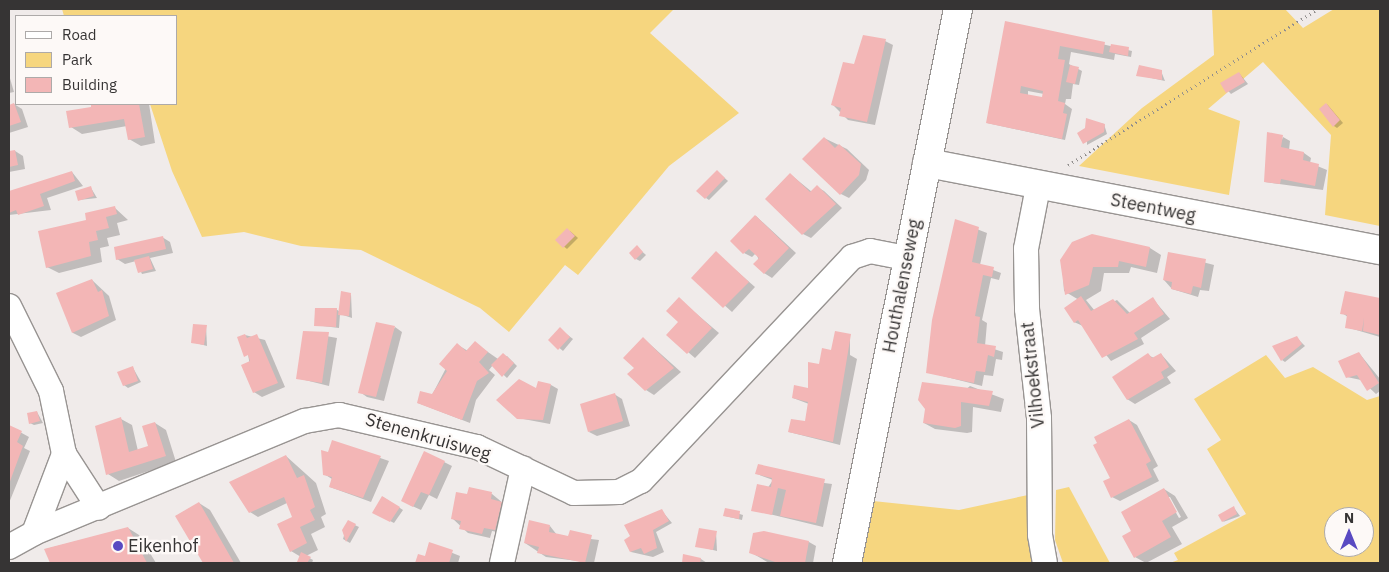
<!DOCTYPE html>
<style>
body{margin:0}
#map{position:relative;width:1389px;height:572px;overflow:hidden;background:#f0ebea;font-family:"IBM Plex Sans",sans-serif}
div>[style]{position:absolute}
.green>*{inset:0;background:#f6d67f}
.shadow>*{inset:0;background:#0003}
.building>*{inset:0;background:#f3b6b6}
.path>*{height:3px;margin-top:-1.5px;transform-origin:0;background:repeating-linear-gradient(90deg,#918e8d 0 1px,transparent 0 5px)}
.roads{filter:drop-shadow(1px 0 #989492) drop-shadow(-1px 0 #989492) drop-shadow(0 1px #989492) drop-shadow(0 -1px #989492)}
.minor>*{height:24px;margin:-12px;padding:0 12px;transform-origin:12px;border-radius:12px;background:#fff}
.tertiary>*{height:28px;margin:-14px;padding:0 14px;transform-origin:14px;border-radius:14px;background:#fff}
.dots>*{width:14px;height:14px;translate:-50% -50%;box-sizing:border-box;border:2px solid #fdf9f7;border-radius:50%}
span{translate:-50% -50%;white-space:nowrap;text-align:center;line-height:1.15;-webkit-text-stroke:4.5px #fdf9f7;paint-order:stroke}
.street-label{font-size:18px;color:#363434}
.poi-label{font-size:18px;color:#363434}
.left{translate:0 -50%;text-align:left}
.frame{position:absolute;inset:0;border:10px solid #363434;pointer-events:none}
.legend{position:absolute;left:15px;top:15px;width:162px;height:90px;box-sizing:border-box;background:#fdf9f7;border:1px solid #adaaa9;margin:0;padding:6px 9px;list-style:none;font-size:15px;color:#363434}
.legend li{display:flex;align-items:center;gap:10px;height:25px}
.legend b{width:25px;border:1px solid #adaaa9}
.north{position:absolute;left:1324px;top:507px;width:50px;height:50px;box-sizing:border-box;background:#fdf9f7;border:1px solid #adaaa9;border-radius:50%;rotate:0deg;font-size:14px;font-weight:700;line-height:20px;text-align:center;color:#363434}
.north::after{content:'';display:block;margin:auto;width:18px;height:22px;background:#594ac2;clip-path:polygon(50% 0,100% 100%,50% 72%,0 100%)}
</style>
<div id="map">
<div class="green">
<i style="clip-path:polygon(62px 9px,674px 9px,650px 33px,739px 113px,669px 166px,578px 275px,565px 265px,509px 332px,480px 308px,361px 250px,301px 246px,244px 232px,202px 237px,172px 171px,150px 104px,176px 104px,176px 16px,64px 16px)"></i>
<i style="clip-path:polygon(1212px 9px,1285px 9px,1303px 28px,1334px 9px,1380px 9px,1380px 226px,1325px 215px,1331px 135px,1263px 62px,1208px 109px,1240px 121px,1229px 195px,1079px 166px,1142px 108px,1214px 55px)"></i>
<i style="clip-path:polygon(evenodd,1266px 355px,1285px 378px,1313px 367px,1367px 400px,1380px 396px,1380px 563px,1170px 563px,1178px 560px,1174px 553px,1246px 514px,1207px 449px,1221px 440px,1194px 399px,1266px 355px,1334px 517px,1364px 517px,1364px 547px,1334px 547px,1334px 517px)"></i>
<i style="clip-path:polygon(1069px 487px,1110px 563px,1063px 563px,1055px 540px,1056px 490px)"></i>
<i style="clip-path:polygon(1028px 495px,1035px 563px,861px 563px,873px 501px,959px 510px)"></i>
</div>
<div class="shadow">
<i style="clip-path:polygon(evenodd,1006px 22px,1132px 51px,1131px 57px,1115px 54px,1114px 60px,1071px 52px,1069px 64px,1082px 71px,1079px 85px,1073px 84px,1071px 99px,1066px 99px,1065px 104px,1072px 109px,1065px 140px,987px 123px,1006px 22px,1028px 91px,1044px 94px,1043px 99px,1028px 96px,1028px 91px)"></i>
<i style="clip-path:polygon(885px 41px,893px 45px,875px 125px,848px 120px,833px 105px,854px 66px)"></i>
<i style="clip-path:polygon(1161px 71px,1165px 81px,1138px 75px)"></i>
<i style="clip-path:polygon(1239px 73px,1248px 84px,1231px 94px,1222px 84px)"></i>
<i style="clip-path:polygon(9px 75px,14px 92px,9px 93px)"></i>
<i style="clip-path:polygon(14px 104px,22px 109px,28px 127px,9px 133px,9px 106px)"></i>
<i style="clip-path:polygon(92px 104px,149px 104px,155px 143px,141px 146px,129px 139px,127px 126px,82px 134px,71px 127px,93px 108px)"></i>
<i style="clip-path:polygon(1327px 104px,1343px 123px,1337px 128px,1334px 126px)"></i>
<i style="clip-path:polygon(1087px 120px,1104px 124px,1107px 134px,1087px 145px)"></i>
<i style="clip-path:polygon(1283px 137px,1290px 141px,1289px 150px,1304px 153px,1311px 158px,1310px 163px,1327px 170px,1323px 190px,1265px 182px)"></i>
<i style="clip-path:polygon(824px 138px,847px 149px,869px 170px,866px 180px,849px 198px,841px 194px)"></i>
<i style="clip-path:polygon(15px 151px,23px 156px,25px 169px,9px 172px,9px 153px)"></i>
<i style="clip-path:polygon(717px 171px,728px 181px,709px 200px,706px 198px)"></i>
<i style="clip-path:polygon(72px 172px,83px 186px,47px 198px,51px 210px,9px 215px,9px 192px)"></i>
<i style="clip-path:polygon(790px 174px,812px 192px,817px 187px,824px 191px,842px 208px,811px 238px,803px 234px)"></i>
<i style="clip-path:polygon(91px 188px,97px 198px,79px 200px)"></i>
<i style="clip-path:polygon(115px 208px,128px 220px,117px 223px,120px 235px,107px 238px,109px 246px,100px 248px,102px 262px,59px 273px,47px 267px,87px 221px)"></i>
<i style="clip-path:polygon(756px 216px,796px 253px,772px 278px,764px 273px,756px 253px,752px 257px,744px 253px)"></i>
<i style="clip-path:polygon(956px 221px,987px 233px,980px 265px,1001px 273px,999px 280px,991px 278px,982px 320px,987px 323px,985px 346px,1003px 352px,1002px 360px,996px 359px,993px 376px,984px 375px,982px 386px,927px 372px)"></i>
<i style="clip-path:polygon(570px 231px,578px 238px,567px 249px,556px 240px)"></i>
<i style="clip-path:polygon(162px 237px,170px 242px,173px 253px,150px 258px,156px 271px,142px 274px,136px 261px,125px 264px,117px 259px)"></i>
<i style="clip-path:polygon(637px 247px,646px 255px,640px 261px,636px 259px)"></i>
<i style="clip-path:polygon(1150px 248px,1161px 255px,1157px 273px,1131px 267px,1129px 273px,1104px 273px,1101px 291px,1086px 300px,1095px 311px,1117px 300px,1130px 313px,1153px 299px,1170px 319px,1141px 338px,1144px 344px,1111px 361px,1083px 326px,1074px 322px,1079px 300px,1064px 291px,1062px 261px)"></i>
<i style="clip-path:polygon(716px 253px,755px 287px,732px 312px,693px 277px)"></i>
<i style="clip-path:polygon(1169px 253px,1214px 265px,1209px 291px,1200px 290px,1198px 297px,1172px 289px,1164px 280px)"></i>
<i style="clip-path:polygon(92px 280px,109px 296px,116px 320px,81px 337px,73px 333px,58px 294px)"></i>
<i style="clip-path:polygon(1346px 293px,1380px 302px,1380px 337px,1346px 327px,1348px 317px,1342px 313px)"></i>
<i style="clip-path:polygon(351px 294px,352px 318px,340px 314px,339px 328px,315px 325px,336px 309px,340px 312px)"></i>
<i style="clip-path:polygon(679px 299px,719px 333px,695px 358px,668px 335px,680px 322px)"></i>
<i style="clip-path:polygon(206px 326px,207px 346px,192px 342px)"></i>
<i style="clip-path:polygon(395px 327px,402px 332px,384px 401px,367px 397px,360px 392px)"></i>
<i style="clip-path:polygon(560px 329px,573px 339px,563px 351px,550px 340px)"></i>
<i style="clip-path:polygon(304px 332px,337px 338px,329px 386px,297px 378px)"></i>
<i style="clip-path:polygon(245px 335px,265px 340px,285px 387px,262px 397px,254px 392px)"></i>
<i style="clip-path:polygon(850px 336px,850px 355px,857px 359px,840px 445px,789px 432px,806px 423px,809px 404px,793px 398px,809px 389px)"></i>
<i style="clip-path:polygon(643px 338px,681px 372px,654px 395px,646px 390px,636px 368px)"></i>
<i style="clip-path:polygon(1297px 338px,1305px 346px,1285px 362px,1282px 360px)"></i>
<i style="clip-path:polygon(475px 343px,498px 359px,507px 356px,517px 366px,507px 378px,493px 365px,489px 370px,495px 375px,476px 400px,470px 423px,418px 403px,432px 395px,458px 345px,468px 351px)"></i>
<i style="clip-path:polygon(1359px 353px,1380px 379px,1380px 391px,1376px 394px,1361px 380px,1347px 377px)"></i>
<i style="clip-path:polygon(1161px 354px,1176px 371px,1167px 377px,1171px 383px,1135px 404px,1127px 399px,1148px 355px,1154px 358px)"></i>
<i style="clip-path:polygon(133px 368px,141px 382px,128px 388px,124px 385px)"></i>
<i style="clip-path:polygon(551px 385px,558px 389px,550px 424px,518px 418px,536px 390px)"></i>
<i style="clip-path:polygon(970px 386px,1004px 399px,1001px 412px,973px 407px,972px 432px,967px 433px,935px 429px,924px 423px)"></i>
<i style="clip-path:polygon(614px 394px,622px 399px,630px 426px,597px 436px,589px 432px)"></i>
<i style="clip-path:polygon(37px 412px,43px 423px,34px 425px,30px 423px)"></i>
<i style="clip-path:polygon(121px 419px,132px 425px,138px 451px,150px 447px,155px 423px,166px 430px,176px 462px,119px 481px,108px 474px)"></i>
<i style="clip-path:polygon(1129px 420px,1137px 425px,1158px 466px,1153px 469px,1159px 481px,1120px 501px,1112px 497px,1111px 479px)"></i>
<i style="clip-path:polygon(9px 426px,29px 437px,24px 448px,30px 451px,9px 503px)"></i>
<i style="clip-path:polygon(333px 442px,389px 461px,371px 502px,330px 487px,332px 479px,324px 474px)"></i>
<i style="clip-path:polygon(286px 456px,316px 483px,326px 514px,321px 517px,325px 527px,311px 534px,318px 550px,306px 556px,313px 560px,312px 563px,299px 561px,301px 557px,291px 551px,294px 517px,287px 503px,258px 517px,250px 512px)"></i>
<i style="clip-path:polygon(444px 462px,452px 466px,437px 499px,429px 495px,421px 510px,410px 505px)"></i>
<i style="clip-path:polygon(757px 474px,832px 484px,823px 527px,753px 510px,773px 480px)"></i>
<i style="clip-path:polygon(evenodd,1164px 489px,1175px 496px,1188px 518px,1172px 527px,1182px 544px,1146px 563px,1135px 557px,1133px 531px,1164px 489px,1167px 497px,1170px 497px,1181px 517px,1179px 518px,1167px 497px)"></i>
<i style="clip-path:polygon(492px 494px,509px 508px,503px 533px,492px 531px,490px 538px,468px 533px,452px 518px,468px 496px)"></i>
<i style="clip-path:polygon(383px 497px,403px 510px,394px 523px,373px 512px)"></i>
<i style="clip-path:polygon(199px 503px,210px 510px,241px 563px,204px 563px,176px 516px)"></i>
<i style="clip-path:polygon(1234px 508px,1240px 516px,1223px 522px)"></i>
<i style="clip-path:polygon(726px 510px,743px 515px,742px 520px,725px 516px)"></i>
<i style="clip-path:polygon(662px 511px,672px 523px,656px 532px,664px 552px,653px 557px,631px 552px,632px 536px,626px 526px)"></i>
<i style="clip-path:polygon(348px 522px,359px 527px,350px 543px,343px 539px)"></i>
<i style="clip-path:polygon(550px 526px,557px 535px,599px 540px,594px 563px,546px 557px,525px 543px)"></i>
<i style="clip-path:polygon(128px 528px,139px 535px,156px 563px,71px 563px,65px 548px,68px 563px,51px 563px,46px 549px)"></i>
<i style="clip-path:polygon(716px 532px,717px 551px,697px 546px)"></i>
<i style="clip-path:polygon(809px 542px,816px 546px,813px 563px,769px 563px,750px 552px)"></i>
<i style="clip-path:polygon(430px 544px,460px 556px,458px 563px,416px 563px,419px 556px,425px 558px)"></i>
<i style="clip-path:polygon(684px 555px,701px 559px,707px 563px,683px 563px)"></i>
</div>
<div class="building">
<i style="clip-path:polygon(evenodd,1005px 21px,1105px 42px,1103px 54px,1060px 46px,1058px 59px,1065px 60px,1058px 101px,1065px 103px,1063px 113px,1067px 114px,1062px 139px,986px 123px,1005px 21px,1021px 86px,1043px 91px,1042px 97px,1020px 93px,1021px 86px)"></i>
<i style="clip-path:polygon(863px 35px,886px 39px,867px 122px,839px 116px,841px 108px,831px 105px,843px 62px,854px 64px)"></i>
<i style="clip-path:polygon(1111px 44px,1129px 47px,1128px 56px,1109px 52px)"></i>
<i style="clip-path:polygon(1070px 65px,1079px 67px,1075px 84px,1066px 82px)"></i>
<i style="clip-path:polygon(1139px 65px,1162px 70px,1162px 80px,1136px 76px)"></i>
<i style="clip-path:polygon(1239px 72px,1245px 82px,1226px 93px,1220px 83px)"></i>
<i style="clip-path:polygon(14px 103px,21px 122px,9px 126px,9px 105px)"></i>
<i style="clip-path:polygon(1326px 103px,1340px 120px,1333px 127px,1319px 109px)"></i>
<i style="clip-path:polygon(91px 104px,139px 104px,145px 137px,128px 140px,124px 119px,69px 128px,66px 111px,91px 107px)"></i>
<i style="clip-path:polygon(1086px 118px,1105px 124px,1104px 132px,1083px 144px,1077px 133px,1085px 128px)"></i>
<i style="clip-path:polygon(1267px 132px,1283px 135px,1281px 147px,1304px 152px,1303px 160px,1319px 164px,1315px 186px,1281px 179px,1280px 184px,1264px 182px)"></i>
<i style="clip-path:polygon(824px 137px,835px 148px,839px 144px,861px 164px,859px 175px,840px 195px,802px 159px)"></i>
<i style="clip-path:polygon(15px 150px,18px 165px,9px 167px,9px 151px)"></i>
<i style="clip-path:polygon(717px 170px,725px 178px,705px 199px,696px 191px)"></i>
<i style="clip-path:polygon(72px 171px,75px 181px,40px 194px,44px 206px,18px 215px,16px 210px,9px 213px,9px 191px)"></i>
<i style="clip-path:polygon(790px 173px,810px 192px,817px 185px,836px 204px,802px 235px,765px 199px)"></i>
<i style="clip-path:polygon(91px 186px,94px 196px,78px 201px,75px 191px)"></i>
<i style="clip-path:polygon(115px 206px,117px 214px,106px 217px,109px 228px,96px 231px,98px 240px,89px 242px,91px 256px,46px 268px,38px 231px,86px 220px,85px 213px)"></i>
<i style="clip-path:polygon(755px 215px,789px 248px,764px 274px,753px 264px,759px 258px,749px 249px,743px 254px,730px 241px)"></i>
<i style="clip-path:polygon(955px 219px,979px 227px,972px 262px,994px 267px,992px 277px,983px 275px,975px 316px,980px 317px,977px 343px,996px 346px,994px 357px,988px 355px,985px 372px,976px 371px,974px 383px,926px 373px,932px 320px)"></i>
<i style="clip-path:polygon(567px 228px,575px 236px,563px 248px,555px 240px)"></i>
<i style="clip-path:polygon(1092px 234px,1150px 247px,1146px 267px,1119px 261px,1118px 267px,1093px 267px,1089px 285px,1065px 295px,1060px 260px,1072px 242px)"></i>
<i style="clip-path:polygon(163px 236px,166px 249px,116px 260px,114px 247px)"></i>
<i style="clip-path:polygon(637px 245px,643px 252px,635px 260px,629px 253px)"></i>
<i style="clip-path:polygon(716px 251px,749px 282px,723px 308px,691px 278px)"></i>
<i style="clip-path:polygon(1168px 252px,1206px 259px,1201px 288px,1193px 286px,1191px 294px,1171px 289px,1172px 282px,1163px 280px)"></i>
<i style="clip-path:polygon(149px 256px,153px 269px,138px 273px,134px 260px)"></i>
<i style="clip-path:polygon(92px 279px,98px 292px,102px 290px,109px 316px,72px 333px,56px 293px)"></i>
<i style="clip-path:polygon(341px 291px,351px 293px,349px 316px,338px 315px)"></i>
<i style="clip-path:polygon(1345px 291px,1380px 298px,1380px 335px,1363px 331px,1364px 318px,1362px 331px,1345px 328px,1347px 315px,1340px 314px)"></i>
<i style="clip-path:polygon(1081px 296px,1091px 311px,1113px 299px,1127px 314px,1153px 297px,1164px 314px,1134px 333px,1138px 339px,1102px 358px,1078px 320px,1074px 323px,1064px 308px)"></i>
<i style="clip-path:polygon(679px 297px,712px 328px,687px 354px,666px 335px,678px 322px,666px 311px)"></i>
<i style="clip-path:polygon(315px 308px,337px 308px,336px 327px,314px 326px)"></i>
<i style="clip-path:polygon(376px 322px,395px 326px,376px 397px,358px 393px)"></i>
<i style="clip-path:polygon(193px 324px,207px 325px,204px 345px,191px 343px)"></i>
<i style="clip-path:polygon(560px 327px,570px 337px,558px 350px,548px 340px)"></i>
<i style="clip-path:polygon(303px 331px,329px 332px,322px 383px,296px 379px)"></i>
<i style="clip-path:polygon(835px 331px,851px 334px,833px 442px,788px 432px,791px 419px,805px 421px,808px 402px,792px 398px,794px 385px,808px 388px,808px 362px,819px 364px,822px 348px,831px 350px)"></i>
<i style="clip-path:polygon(245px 334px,247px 338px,257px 334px,278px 383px,253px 393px,241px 365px,250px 361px,248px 355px,244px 357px,237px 337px)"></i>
<i style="clip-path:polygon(1297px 336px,1302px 344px,1281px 361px,1272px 346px)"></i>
<i style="clip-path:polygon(643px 337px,674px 368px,645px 391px,627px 374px,634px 368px,623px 358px)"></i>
<i style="clip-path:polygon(475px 341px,488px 352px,479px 362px,489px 373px,477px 381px,462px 420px,417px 403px,420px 391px,432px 394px,447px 371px,439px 364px,457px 343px,466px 351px)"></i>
<i style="clip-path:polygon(1359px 352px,1379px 383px,1367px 391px,1357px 375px,1346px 378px,1338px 361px)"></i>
<i style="clip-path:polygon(503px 353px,514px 363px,502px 377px,491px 365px)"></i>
<i style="clip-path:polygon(1148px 353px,1152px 358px,1161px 353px,1169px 367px,1161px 372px,1164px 378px,1127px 400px,1112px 377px)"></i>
<i style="clip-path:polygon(133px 366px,138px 381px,123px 386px,117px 372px)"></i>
<i style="clip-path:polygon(519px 379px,536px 388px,538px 381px,551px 384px,543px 420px,517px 419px,496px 400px)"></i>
<i style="clip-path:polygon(922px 382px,993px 391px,989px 406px,961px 402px,961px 426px,955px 428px,923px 423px,925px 409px,918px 400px)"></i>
<i style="clip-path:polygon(615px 393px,623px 421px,588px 432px,580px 404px)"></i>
<i style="clip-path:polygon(37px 411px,40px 421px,29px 424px,27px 413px)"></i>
<i style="clip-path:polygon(121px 417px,129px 452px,148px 446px,142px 426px,155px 422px,166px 456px,106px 475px,95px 426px)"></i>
<i style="clip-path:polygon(1129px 419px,1151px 461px,1146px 464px,1152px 477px,1111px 498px,1103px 481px,1110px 478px,1093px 445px,1097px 443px,1094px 437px)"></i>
<i style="clip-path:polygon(9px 425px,22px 431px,17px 442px,23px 446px,9px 484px)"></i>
<i style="clip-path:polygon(332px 440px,381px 456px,363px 498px,329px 487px,332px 477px,323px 475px,321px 450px,328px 452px)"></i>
<i style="clip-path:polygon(424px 451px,445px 461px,429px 495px,421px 492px,413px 507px,401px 501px)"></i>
<i style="clip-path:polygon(286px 455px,297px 478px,304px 475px,315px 507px,310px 510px,315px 520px,300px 527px,307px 543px,290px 552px,277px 524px,292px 517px,284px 497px,249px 513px,229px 482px)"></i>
<i style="clip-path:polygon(758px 464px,825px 479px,816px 523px,780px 516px,786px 490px,778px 488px,772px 515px,751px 511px,757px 484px,771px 487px,772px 478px,755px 474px)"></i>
<i style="clip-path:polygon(469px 487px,492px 492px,491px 499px,502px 502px,495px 530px,484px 528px,482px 534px,459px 529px,461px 521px,451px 519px,456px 492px,467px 494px)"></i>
<i style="clip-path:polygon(1164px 488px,1177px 512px,1162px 521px,1171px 537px,1134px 558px,1122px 536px,1131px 531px,1121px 512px)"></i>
<i style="clip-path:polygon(382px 496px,400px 507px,390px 522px,372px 513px)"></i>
<i style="clip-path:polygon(199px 502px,234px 563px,203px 563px,175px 516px)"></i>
<i style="clip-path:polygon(1234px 506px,1237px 514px,1222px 522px,1218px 515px)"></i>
<i style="clip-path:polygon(725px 508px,740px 511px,739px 519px,723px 516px)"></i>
<i style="clip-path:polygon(662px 509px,669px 521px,653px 530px,657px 548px,644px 554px,641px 548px,630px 552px,624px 540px,630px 536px,624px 525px)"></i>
<i style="clip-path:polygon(348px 520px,356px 524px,346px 542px,342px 530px)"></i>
<i style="clip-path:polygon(529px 520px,550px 525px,549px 532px,559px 534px,568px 536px,570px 530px,592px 535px,585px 563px,537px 553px,539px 547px,524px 543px)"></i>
<i style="clip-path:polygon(128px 527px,147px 563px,50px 563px,44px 549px)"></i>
<i style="clip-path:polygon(699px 528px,717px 531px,713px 550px,695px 547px)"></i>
<i style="clip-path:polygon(764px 531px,809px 541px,805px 563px,778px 563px,749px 553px,753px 533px)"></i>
<i style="clip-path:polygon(429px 542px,453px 550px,449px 563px,415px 563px,418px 554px,425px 556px)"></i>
<i style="clip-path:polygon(301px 552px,311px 557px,307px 563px,297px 562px)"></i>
<i style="clip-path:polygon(683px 554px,701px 558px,700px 563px,682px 563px)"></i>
</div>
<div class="path">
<i style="left:1068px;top:165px;width:295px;rotate:-32deg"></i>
</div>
<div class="roads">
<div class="minor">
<i style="left:1038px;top:187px;width:63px;rotate:101deg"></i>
<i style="left:1026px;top:249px;width:60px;rotate:89deg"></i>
<i style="left:1027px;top:309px;width:110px;rotate:83.7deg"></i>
<i style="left:1039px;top:418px;width:117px;rotate:89.5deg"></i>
<i style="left:1040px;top:535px;width:28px;rotate:80deg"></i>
<i style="left:9px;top:306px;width:95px;rotate:63.7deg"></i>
<i style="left:51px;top:391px;width:64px;rotate:78.3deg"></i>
<i style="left:64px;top:454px;width:64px;rotate:57.1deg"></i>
<i style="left:34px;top:533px;width:85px;rotate:-69.2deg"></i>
<i style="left:9px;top:547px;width:29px;rotate:-29deg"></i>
<i style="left:34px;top:533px;width:293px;rotate:-22.5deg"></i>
<i style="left:305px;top:421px;width:35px;rotate:-10deg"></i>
<i style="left:339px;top:415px;width:142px;rotate:13.1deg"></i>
<i style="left:477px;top:447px;width:107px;rotate:25.4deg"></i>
<i style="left:574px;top:493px;width:45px;rotate:-1.3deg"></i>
<i style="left:619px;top:492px;width:25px;rotate:-27deg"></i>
<i style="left:641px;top:481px;width:308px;rotate:-46.7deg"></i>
<i style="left:852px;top:257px;width:19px;rotate:-18deg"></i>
<i style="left:870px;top:251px;width:38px;rotate:11deg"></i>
<i style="left:502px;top:563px;width:97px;rotate:-77.5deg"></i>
</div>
<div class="tertiary">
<i style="left:927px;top:163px;width:461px;rotate:10.9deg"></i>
<i style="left:847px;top:563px;width:565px;rotate:-78.67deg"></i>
</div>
</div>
<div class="dots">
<i style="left:118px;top:546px;background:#594ac2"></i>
</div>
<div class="street-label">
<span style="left:1153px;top:208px;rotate:11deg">Steentweg</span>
<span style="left:902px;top:286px;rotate:-79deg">Houthalenseweg</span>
<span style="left:1033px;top:375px;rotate:-96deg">Vilhoekstraat</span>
<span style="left:428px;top:437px;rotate:16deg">Stenenkruisweg</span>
</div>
<div class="poi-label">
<span class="left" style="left:128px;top:546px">Eikenhof</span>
</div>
<div class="frame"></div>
<ul class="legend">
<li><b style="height:6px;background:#fff"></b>Road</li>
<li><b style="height:14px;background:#f6d67f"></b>Park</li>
<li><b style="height:14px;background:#f3b6b6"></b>Building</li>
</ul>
<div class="north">N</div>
</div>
